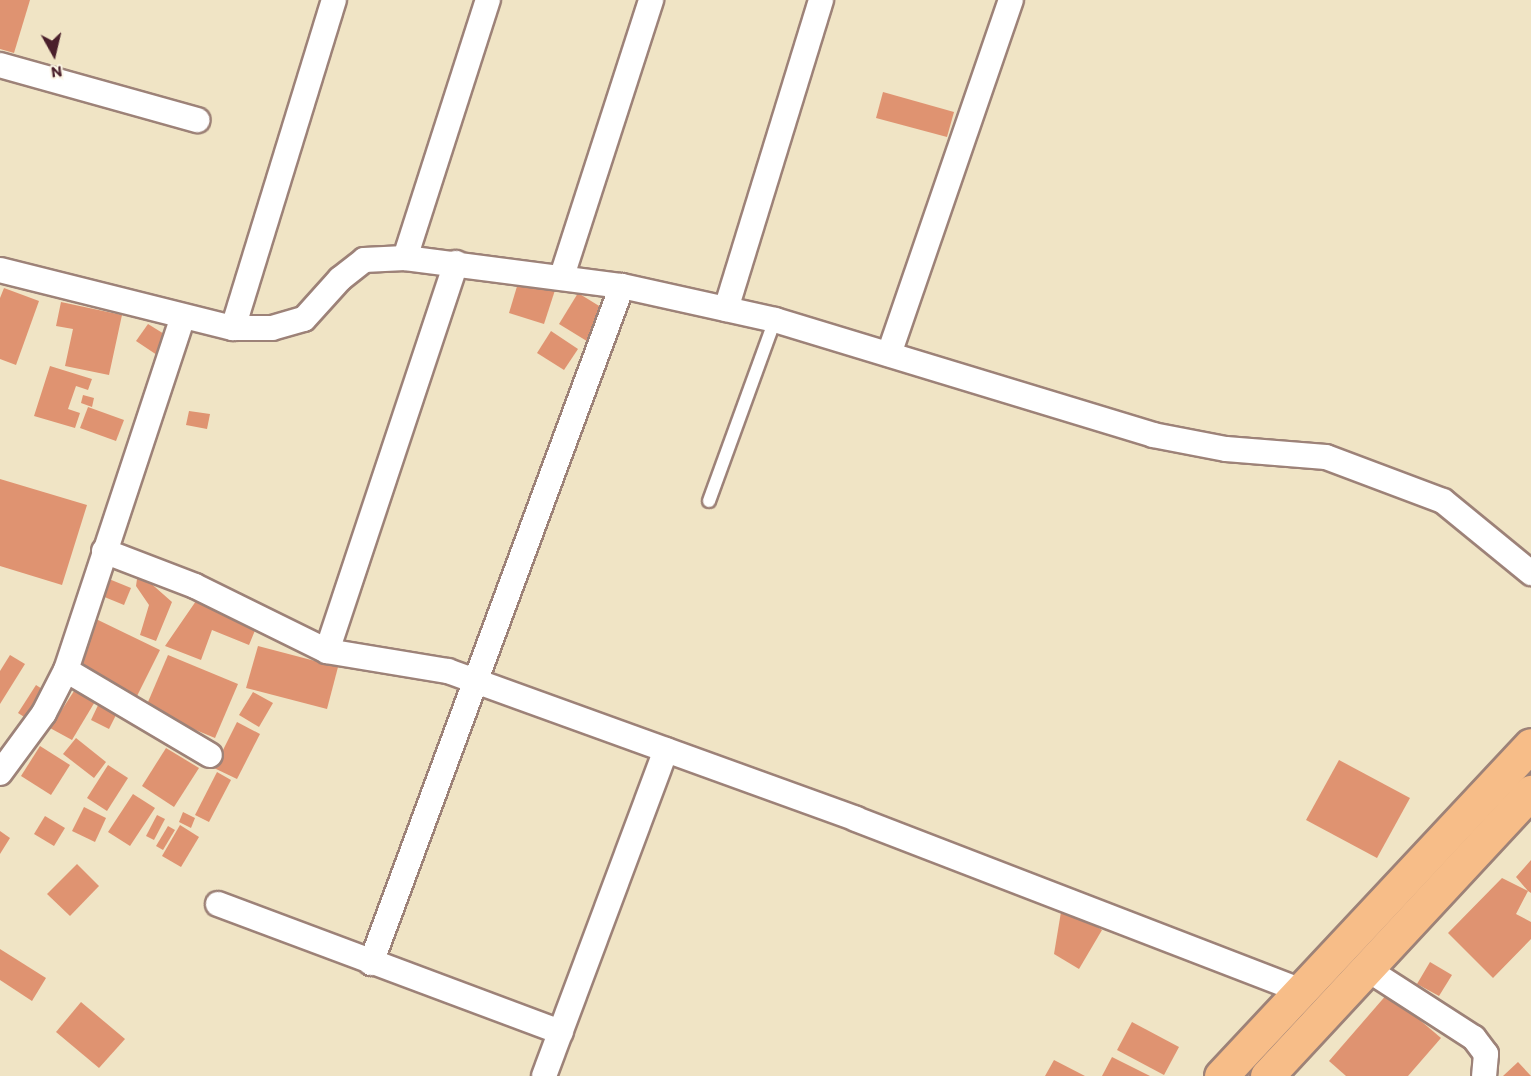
<!DOCTYPE html>
<style>
body{margin:0}
#map{position:relative;width:1531px;height:1076px;overflow:hidden;background:#f0e4c5;font-family:Itim,sans-serif}
div>[style]{position:absolute}
.building>*{inset:0;background:#df9371}
.roads{filter:drop-shadow(2px 0 #9d8278) drop-shadow(-2px 0 #9d8278) drop-shadow(0 2px #9d8278) drop-shadow(0 -2px #9d8278)}
.service>*{height:12px;margin:-6px;padding:0 6px;transform-origin:6px;border-radius:6px;background:#fff}
.minor>*{height:24px;margin:-12px;padding:0 12px;transform-origin:12px;border-radius:12px;background:#fff}
.trunk>*{height:33px;margin:-16.5px;padding:0 16.5px;transform-origin:16.5px;border-radius:16.5px;background:#f7bd88}
span{translate:-50% -50%;white-space:nowrap;text-align:center;line-height:1.15;-webkit-text-stroke:4.5px #fcf5e5;paint-order:stroke}
.north{position:absolute;left:24px;top:24px;width:60px;height:60px;-webkit-text-stroke:4px #fcf5e5;paint-order:stroke;rotate:172deg;font-size:16px;font-weight:700;line-height:24px;text-align:center;color:#4a1f2b}
.north::after{content:'';display:block;margin:auto;width:21px;height:27px;background:#4a1f2b;clip-path:polygon(50% 0,100% 100%,50% 72%,0 100%)}
</style>
<div id="map">
<div class="building">
<i style="clip-path:polygon(0 0,30px 0,14px 53px,0 49px)"></i>
<i style="clip-path:polygon(883px 92px,954px 112px,947px 137px,876px 118px)"></i>
<i style="clip-path:polygon(521px 273px,557px 284px,544px 324px,509px 313px)"></i>
<i style="clip-path:polygon(4px 288px,39px 301px,16px 365px,0 359px,0 298px)"></i>
<i style="clip-path:polygon(578px 293px,609px 312px,590px 343px,559px 324px)"></i>
<i style="clip-path:polygon(61px 302px,122px 315px,109px 375px,65px 366px,73px 329px,56px 326px)"></i>
<i style="clip-path:polygon(148px 324px,169px 337px,157px 355px,136px 341px)"></i>
<i style="clip-path:polygon(551px 331px,578px 349px,564px 370px,537px 353px)"></i>
<i style="clip-path:polygon(50px 366px,92px 379px,88px 390px,76px 386px,68px 409px,80px 413px,75px 428px,34px 416px)"></i>
<i style="clip-path:polygon(83px 395px,94px 398px,92px 407px,81px 403px)"></i>
<i style="clip-path:polygon(88px 407px,124px 420px,116px 441px,80px 428px)"></i>
<i style="clip-path:polygon(189px 411px,210px 414px,207px 429px,186px 425px)"></i>
<i style="clip-path:polygon(0 479px,87px 505px,62px 585px,0 566px)"></i>
<i style="clip-path:polygon(138px 572px,172px 602px,156px 641px,140px 635px,149px 605px,136px 586px)"></i>
<i style="clip-path:polygon(109px 579px,131px 588px,124px 605px,102px 596px)"></i>
<i style="clip-path:polygon(196px 601px,256px 628px,249px 645px,212px 630px,201px 660px,165px 646px)"></i>
<i style="clip-path:polygon(96px 619px,160px 650px,136px 698px,73px 668px)"></i>
<i style="clip-path:polygon(258px 646px,338px 667px,327px 709px,246px 688px)"></i>
<i style="clip-path:polygon(10px 655px,25px 664px,0 704px,0 671px)"></i>
<i style="clip-path:polygon(168px 655px,238px 684px,215px 738px,145px 709px)"></i>
<i style="clip-path:polygon(36px 685px,50px 694px,32px 722px,18px 713px)"></i>
<i style="clip-path:polygon(76px 688px,96px 700px,72px 740px,50px 728px)"></i>
<i style="clip-path:polygon(253px 692px,273px 703px,259px 727px,239px 715px)"></i>
<i style="clip-path:polygon(100px 701px,119px 709px,109px 729px,91px 720px)"></i>
<i style="clip-path:polygon(237px 722px,260px 734px,237px 779px,214px 768px)"></i>
<i style="clip-path:polygon(76px 738px,106px 762px,94px 778px,63px 754px)"></i>
<i style="clip-path:polygon(40px 746px,70px 765px,51px 795px,21px 776px)"></i>
<i style="clip-path:polygon(166px 748px,199px 768px,174px 807px,142px 786px)"></i>
<i style="clip-path:polygon(1339px 760px,1410px 798px,1377px 858px,1306px 820px)"></i>
<i style="clip-path:polygon(108px 765px,128px 778px,107px 811px,87px 798px)"></i>
<i style="clip-path:polygon(217px 772px,231px 780px,209px 822px,195px 815px)"></i>
<i style="clip-path:polygon(133px 794px,155px 808px,130px 846px,108px 832px)"></i>
<i style="clip-path:polygon(84px 807px,106px 818px,95px 842px,72px 831px)"></i>
<i style="clip-path:polygon(183px 812px,195px 818px,191px 828px,179px 822px)"></i>
<i style="clip-path:polygon(157px 815px,165px 819px,154px 840px,146px 836px)"></i>
<i style="clip-path:polygon(45px 816px,65px 828px,54px 846px,34px 834px)"></i>
<i style="clip-path:polygon(180px 825px,199px 837px,181px 867px,162px 856px)"></i>
<i style="clip-path:polygon(168px 826px,175px 830px,163px 850px,156px 846px)"></i>
<i style="clip-path:polygon(0 831px,10px 838px,0 854px)"></i>
<i style="clip-path:polygon(1531px 860px,1531px 893px,1528px 891px,1516px 914px,1531px 922px,1531px 939px,1493px 978px,1448px 933px,1502px 878px,1528px 891px,1516px 877px)"></i>
<i style="clip-path:polygon(77px 864px,99px 886px,70px 916px,47px 894px)"></i>
<i style="clip-path:polygon(1062px 906px,1102px 930px,1079px 969px,1054px 954px)"></i>
<i style="clip-path:polygon(0 949px,46px 978px,32px 1001px,0 980px)"></i>
<i style="clip-path:polygon(1430px 962px,1452px 975px,1439px 996px,1417px 984px)"></i>
<i style="clip-path:polygon(1388px 993px,1441px 1038px,1408px 1076px,1346px 1076px,1329px 1061px)"></i>
<i style="clip-path:polygon(81px 1002px,125px 1039px,99px 1068px,56px 1032px)"></i>
<i style="clip-path:polygon(1132px 1022px,1179px 1047px,1164px 1075px,1117px 1050px)"></i>
<i style="clip-path:polygon(1112px 1057px,1150px 1076px,1102px 1076px)"></i>
<i style="clip-path:polygon(1054px 1060px,1085px 1076px,1045px 1076px)"></i>
<i style="clip-path:polygon(1518px 1062px,1531px 1076px,1503px 1076px)"></i>
</div>
<div class="roads">
<div class="service">
<i style="left:709px;top:501px;width:193px;rotate:-70deg"></i>
</div>
<div class="minor">
<i style="left:0;top:65px;width:205px;rotate:15.6deg"></i>
<i style="left:405px;top:258px;width:271px;rotate:-72.2deg"></i>
<i style="left:0;top:270px;width:240px;rotate:14deg"></i>
<i style="left:233px;top:328px;width:39px"></i>
<i style="left:272px;top:328px;width:33px;rotate:-16deg"></i>
<i style="left:304px;top:319px;width:54px;rotate:-48deg"></i>
<i style="left:340px;top:279px;width:31px;rotate:-38deg"></i>
<i style="left:364px;top:260px;width:41px;rotate:-2.8deg"></i>
<i style="left:405px;top:258px;width:219px;rotate:7.4deg"></i>
<i style="left:622px;top:286px;width:157px;rotate:12.5deg"></i>
<i style="left:775px;top:320px;width:395px;rotate:16.9deg"></i>
<i style="left:1153px;top:435px;width:74px;rotate:10.9deg"></i>
<i style="left:1226px;top:449px;width:100px;rotate:4.6deg"></i>
<i style="left:1326px;top:457px;width:125px;rotate:20.6deg"></i>
<i style="left:1443px;top:501px;width:114px;rotate:39.3deg"></i>
<i style="left:562px;top:276px;width:290px;rotate:-72.1deg"></i>
<i style="left:726px;top:309px;width:323px;rotate:-72.9deg"></i>
<i style="left:233px;top:328px;width:343px;rotate:-72.9deg"></i>
<i style="left:889px;top:354px;width:374px;rotate:-71deg"></i>
<i style="left:104px;top:551px;width:97px;rotate:21deg"></i>
<i style="left:195px;top:586px;width:147px;rotate:26.2deg"></i>
<i style="left:327px;top:651px;width:123px;rotate:9.4deg"></i>
<i style="left:448px;top:671px;width:434px;rotate:19.9deg"></i>
<i style="left:856px;top:819px;width:476px;rotate:21.1deg"></i>
<i style="left:327px;top:651px;width:409px;rotate:-71.6deg"></i>
<i style="left:66px;top:670px;width:167px;rotate:30.6deg"></i>
<i style="left:0;top:773px;width:74px;rotate:-53.7deg"></i>
<i style="left:44px;top:713px;width:48px;rotate:-62.9deg"></i>
<i style="left:66px;top:670px;width:372px;rotate:-71.7deg"></i>
<i style="left:218px;top:904px;width:366px;rotate:20.5deg"></i>
<i style="left:371px;top:963px;width:722px;rotate:-69.66deg"></i>
<i style="left:1367px;top:969px;width:127px;rotate:32.8deg"></i>
<i style="left:1474px;top:1038px;width:20px;rotate:53deg"></i>
<i style="left:1486px;top:1054px;width:22px;rotate:95deg"></i>
<i style="left:544px;top:1076px;width:348px;rotate:-69.5deg"></i>
</div>
<div class="trunk">
<i style="left:1221px;top:1076px;width:453px;rotate:-46.9deg"></i>
<i style="left:1267px;top:1076px;width:388px;rotate:-47.1deg"></i>
</div>
</div>
<div class="north">N</div>
</div>
